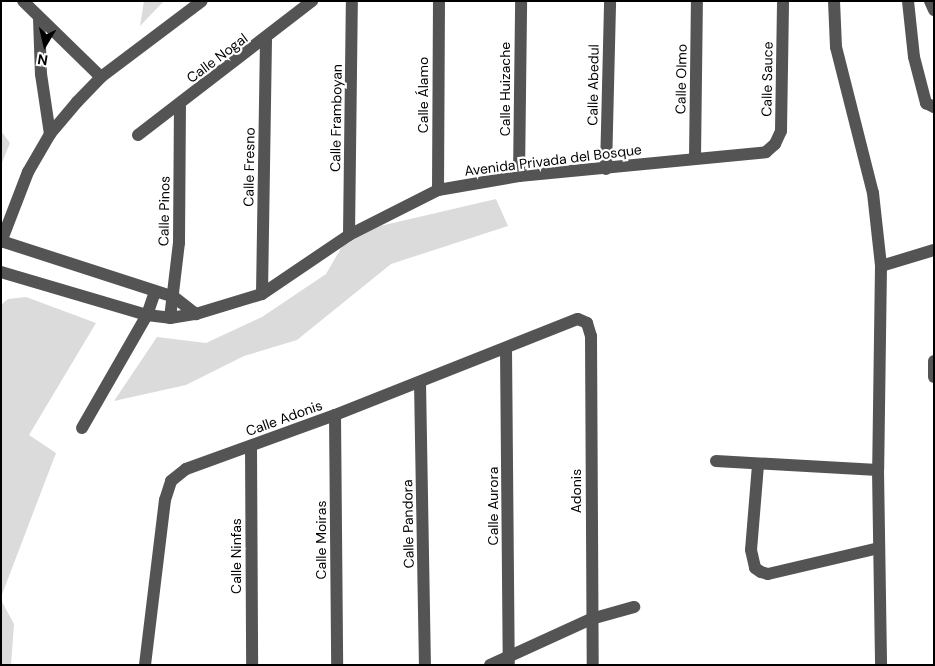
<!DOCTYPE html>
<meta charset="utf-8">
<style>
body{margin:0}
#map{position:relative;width:935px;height:666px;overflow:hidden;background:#fff;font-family:"DM Sans",sans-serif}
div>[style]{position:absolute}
.green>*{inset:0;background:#dbdbdb}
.minor>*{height:12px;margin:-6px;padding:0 6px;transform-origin:6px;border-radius:6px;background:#545454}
span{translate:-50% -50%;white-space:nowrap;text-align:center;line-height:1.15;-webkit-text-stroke:4.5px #fff;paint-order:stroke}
.street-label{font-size:14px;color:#000}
.frame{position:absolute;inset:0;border:2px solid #000;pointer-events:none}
.north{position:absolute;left:20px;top:20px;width:50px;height:50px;-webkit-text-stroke:4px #fff;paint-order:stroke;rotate:189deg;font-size:14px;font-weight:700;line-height:20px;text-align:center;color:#000}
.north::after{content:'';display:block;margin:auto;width:18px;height:22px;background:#000;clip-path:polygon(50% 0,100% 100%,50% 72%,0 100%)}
</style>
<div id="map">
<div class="green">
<i style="clip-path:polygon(144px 1px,164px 1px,140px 26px)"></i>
<i style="clip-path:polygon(1px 131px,10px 143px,1px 165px)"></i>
<i style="clip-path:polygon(496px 199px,508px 226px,391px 264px,297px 340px,244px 356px,186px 385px,114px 401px,157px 337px,206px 343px,262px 317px,326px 274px,350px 233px)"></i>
<i style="clip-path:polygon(26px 297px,96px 323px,29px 435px,56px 453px,1px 597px,1px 305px,8px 299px)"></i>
<i style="clip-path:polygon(1px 600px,14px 624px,11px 665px,1px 665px)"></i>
</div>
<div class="minor">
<i style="left:23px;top:1px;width:109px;rotate:44.3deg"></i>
<i style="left:834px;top:1px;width:46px;rotate:87.5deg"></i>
<i style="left:836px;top:47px;width:151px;rotate:75.8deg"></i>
<i style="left:873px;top:193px;width:73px;rotate:83.7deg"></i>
<i style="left:881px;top:266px;width:204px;rotate:90.8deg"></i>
<i style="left:878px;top:470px;width:195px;rotate:89.1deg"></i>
<i style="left:908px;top:1px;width:56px;rotate:83.9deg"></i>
<i style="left:914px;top:57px;width:48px;rotate:75.4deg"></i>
<i style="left:926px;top:103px;width:9px;rotate:27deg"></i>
<i style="left:930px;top:1px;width:10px;rotate:66deg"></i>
<i style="left:39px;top:18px;width:56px;rotate:88deg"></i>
<i style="left:41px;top:74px;width:61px;rotate:81.5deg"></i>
<i style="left:138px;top:135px;width:220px;rotate:-37.6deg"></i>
<i style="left:695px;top:158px;width:157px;rotate:-89.3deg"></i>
<i style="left:606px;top:169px;width:168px;rotate:-88.6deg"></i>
<i style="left:519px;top:176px;width:175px;rotate:-89.3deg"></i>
<i style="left:438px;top:190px;width:189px;rotate:-89.7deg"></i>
<i style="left:349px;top:235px;width:234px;rotate:-89.3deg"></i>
<i style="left:1px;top:241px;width:182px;rotate:17.9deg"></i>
<i style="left:174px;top:297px;width:28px;rotate:38deg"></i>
<i style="left:1px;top:242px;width:75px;rotate:-68.9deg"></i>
<i style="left:28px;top:172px;width:44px;rotate:-59.9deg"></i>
<i style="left:50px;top:134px;width:42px;rotate:-49.8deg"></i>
<i style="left:77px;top:102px;width:35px;rotate:-46deg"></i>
<i style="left:101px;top:77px;width:126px;rotate:-37deg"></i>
<i style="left:881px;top:266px;width:55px;rotate:-16.8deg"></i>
<i style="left:1px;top:272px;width:152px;rotate:16.4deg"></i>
<i style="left:147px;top:315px;width:23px;rotate:7deg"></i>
<i style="left:170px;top:318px;width:26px;rotate:-9deg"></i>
<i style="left:196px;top:314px;width:69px;rotate:-16.9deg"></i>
<i style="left:262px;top:294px;width:105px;rotate:-34.1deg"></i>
<i style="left:349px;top:235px;width:100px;rotate:-26.8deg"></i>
<i style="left:438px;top:190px;width:82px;rotate:-9.8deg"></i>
<i style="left:519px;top:176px;width:248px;rotate:-5.5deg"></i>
<i style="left:766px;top:152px;width:12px;rotate:-42deg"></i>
<i style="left:775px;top:144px;width:14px;rotate:-65deg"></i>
<i style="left:781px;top:131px;width:130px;rotate:-89.1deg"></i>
<i style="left:262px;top:294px;width:254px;rotate:-89.1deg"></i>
<i style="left:170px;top:318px;width:76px;rotate:-83.2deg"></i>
<i style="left:179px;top:243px;width:139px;rotate:-89.6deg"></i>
<i style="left:506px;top:348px;width:317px;rotate:89.5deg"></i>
<i style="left:934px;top:361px;width:16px;rotate:90deg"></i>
<i style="left:420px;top:382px;width:283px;rotate:89deg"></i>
<i style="left:335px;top:415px;width:250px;rotate:89.5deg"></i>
<i style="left:82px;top:428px;width:130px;rotate:-60.1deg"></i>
<i style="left:147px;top:315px;width:24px;rotate:-71deg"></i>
<i style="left:251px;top:446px;width:219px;rotate:89.7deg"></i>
<i style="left:716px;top:461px;width:162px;rotate:3.2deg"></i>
<i style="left:758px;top:465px;width:85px;rotate:94.7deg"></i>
<i style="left:751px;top:550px;width:18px;rotate:77deg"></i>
<i style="left:755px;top:568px;width:7px;rotate:34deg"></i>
<i style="left:761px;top:572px;width:7px;rotate:16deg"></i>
<i style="left:768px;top:574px;width:114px;rotate:-13.2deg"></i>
<i style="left:145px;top:665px;width:166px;rotate:-83.1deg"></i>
<i style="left:165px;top:500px;width:20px;rotate:-72deg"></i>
<i style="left:171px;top:481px;width:19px;rotate:-39deg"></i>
<i style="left:186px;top:469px;width:158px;rotate:-19.9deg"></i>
<i style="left:335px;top:415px;width:261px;rotate:-21.6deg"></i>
<i style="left:578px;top:319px;width:10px;rotate:24deg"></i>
<i style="left:587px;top:323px;width:14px;rotate:73deg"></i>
<i style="left:591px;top:336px;width:329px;rotate:89.7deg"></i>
<i style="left:490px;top:665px;width:111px;rotate:-24.5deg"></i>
<i style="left:591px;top:619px;width:45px;rotate:-15.6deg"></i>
</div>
<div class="street-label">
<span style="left:217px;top:58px;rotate:-37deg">Calle Nogal</span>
<span style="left:681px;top:79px;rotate:-89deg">Calle Olmo</span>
<span style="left:767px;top:79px;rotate:-89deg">Calle Sauce</span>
<span style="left:593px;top:85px;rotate:-89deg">Calle Abedul</span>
<span style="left:505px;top:89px;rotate:-90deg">Calle Huizache</span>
<span style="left:423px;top:95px;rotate:-90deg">Calle Álamo</span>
<span style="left:336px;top:118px;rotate:-89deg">Calle Framboyan</span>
<span style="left:553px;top:160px;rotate:-7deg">Avenida Privada del Bosque</span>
<span style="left:249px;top:167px;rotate:-89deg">Calle Fresno</span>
<span style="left:164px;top:211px;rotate:-89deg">Calle Pinos</span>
<span style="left:284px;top:418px;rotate:-20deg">Calle Adonis</span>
<span style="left:576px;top:491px;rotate:-90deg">Adonis</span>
<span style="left:493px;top:506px;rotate:-90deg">Calle Aurora</span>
<span style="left:408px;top:524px;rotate:-91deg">Calle Pandora</span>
<span style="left:321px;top:540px;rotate:-90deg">Calle Moiras</span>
<span style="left:236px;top:556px;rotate:-90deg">Calle Ninfas</span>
</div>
<div class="frame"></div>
<div class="north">N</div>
</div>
